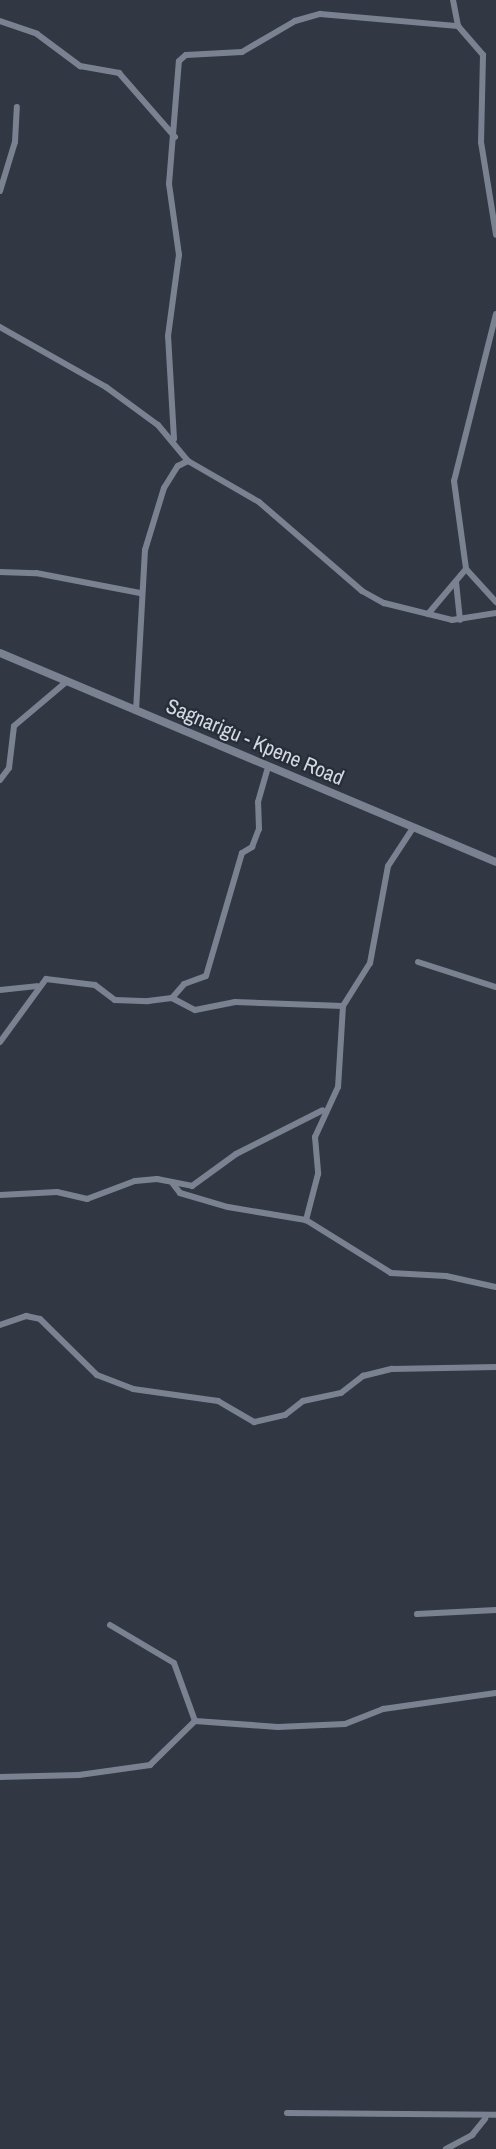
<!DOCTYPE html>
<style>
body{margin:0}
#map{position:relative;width:496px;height:2149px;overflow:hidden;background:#313844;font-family:"Archivo Narrow",sans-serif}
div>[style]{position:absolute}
.minor>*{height:6px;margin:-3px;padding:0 3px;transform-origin:3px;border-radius:3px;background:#7a8291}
.tertiary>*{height:8px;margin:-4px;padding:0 4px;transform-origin:4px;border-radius:4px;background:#7a8291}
span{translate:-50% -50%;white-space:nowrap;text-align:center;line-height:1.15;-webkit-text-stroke:4.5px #272e3a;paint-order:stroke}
.street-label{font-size:21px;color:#d4d8e0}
</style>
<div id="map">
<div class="minor">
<i style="left:453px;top:0;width:26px;rotate:79deg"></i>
<i style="left:458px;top:26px;width:38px;rotate:49deg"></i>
<i style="left:483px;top:55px;width:87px;rotate:91.3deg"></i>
<i style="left:481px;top:142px;width:94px;rotate:80.8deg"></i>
<i style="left:0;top:21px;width:39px;rotate:19deg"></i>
<i style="left:37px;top:34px;width:54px;rotate:36.7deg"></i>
<i style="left:80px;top:66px;width:40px;rotate:10deg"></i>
<i style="left:119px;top:73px;width:85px;rotate:48.8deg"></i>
<i style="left:0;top:191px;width:51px;rotate:-73deg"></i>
<i style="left:15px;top:142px;width:35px;rotate:-87deg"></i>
<i style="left:496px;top:314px;width:172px;rotate:104.1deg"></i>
<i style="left:454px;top:481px;width:89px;rotate:82.2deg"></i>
<i style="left:466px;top:569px;width:45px;rotate:47.7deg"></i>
<i style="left:0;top:327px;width:122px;rotate:29.5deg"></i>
<i style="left:106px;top:387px;width:64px;rotate:36.2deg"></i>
<i style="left:158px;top:425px;width:47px;rotate:50.2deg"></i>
<i style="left:188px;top:461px;width:82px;rotate:30deg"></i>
<i style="left:259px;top:502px;width:136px;rotate:40.8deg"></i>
<i style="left:362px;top:591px;width:25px;rotate:29deg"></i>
<i style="left:384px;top:603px;width:70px;rotate:14deg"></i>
<i style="left:452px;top:620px;width:45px;rotate:-9deg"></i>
<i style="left:174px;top:439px;width:103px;rotate:-93.3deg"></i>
<i style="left:168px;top:336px;width:82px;rotate:-82.3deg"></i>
<i style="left:179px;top:255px;width:72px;rotate:-98deg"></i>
<i style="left:169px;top:184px;width:123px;rotate:-85.4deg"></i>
<i style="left:179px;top:61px;width:9px;rotate:-41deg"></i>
<i style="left:186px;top:55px;width:56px;rotate:-3.1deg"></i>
<i style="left:242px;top:52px;width:61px;rotate:-30.3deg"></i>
<i style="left:295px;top:21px;width:26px;rotate:-16deg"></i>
<i style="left:320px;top:14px;width:139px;rotate:5deg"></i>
<i style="left:0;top:572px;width:36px;rotate:2deg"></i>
<i style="left:36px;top:573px;width:106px;rotate:10.9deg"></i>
<i style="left:456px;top:582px;width:38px;rotate:84deg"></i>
<i style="left:428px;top:614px;width:59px;rotate:-49.8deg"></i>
<i style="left:136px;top:711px;width:161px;rotate:-86.8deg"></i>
<i style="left:145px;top:550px;width:65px;rotate:-73deg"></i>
<i style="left:164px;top:488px;width:26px;rotate:-58deg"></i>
<i style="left:178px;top:466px;width:11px;rotate:-27deg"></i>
<i style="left:0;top:780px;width:15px;rotate:-53deg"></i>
<i style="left:9px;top:768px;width:42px;rotate:-83.2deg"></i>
<i style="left:14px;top:726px;width:68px;rotate:-40.2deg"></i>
<i style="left:413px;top:828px;width:45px;rotate:123.3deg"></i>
<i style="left:388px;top:866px;width:99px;rotate:100.5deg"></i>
<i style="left:370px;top:963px;width:51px;rotate:122.1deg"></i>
<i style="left:343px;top:1006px;width:81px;rotate:93.5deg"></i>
<i style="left:338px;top:1087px;width:55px;rotate:114.7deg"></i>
<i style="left:315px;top:1137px;width:37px;rotate:85deg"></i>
<i style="left:318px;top:1174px;width:48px;rotate:104.6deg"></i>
<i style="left:306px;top:1220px;width:100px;rotate:31.9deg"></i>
<i style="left:391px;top:1273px;width:55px;rotate:3.1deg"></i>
<i style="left:446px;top:1276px;width:51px;rotate:12.4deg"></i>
<i style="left:418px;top:962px;width:82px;rotate:17.8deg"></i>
<i style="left:0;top:990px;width:37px;rotate:-6deg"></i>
<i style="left:172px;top:998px;width:26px;rotate:28deg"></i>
<i style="left:195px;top:1010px;width:41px;rotate:-11.3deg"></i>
<i style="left:235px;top:1002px;width:108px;rotate:2.1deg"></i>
<i style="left:0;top:1042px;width:78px;rotate:-53.9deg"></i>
<i style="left:46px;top:979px;width:49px;rotate:7deg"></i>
<i style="left:95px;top:985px;width:25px;rotate:37deg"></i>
<i style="left:115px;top:1000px;width:33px;rotate:2deg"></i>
<i style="left:148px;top:1001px;width:24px;rotate:-7deg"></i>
<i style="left:172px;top:998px;width:18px;rotate:-49deg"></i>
<i style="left:184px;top:984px;width:23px;rotate:-20deg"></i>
<i style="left:206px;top:976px;width:128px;rotate:-73.7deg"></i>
<i style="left:242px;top:853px;width:12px;rotate:-31deg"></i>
<i style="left:252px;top:847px;width:19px;rotate:-69deg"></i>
<i style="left:259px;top:829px;width:27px;rotate:-92deg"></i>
<i style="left:258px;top:802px;width:33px;rotate:-74deg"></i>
<i style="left:173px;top:1184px;width:11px;rotate:52deg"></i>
<i style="left:180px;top:1193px;width:50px;rotate:16.3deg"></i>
<i style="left:228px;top:1207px;width:79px;rotate:9.5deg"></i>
<i style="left:0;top:1195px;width:57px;rotate:-3deg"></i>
<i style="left:57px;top:1192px;width:31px;rotate:13deg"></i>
<i style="left:87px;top:1199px;width:51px;rotate:-20.6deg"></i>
<i style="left:135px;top:1181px;width:22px;rotate:-5deg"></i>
<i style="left:157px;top:1179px;width:36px;rotate:11deg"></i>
<i style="left:192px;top:1186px;width:54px;rotate:-36deg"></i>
<i style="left:236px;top:1154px;width:97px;rotate:-26.8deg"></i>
<i style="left:0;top:1325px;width:28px;rotate:-19deg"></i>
<i style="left:26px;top:1316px;width:14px;rotate:12deg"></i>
<i style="left:40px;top:1319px;width:80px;rotate:44.5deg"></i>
<i style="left:97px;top:1375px;width:39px;rotate:21deg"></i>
<i style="left:133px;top:1389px;width:86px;rotate:8deg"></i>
<i style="left:218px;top:1401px;width:42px;rotate:30.3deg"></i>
<i style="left:254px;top:1422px;width:32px;rotate:-13deg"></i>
<i style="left:285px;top:1415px;width:23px;rotate:-38deg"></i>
<i style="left:303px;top:1401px;width:39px;rotate:-12deg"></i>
<i style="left:341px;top:1393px;width:28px;rotate:-38deg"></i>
<i style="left:363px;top:1376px;width:30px;rotate:-14deg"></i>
<i style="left:392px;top:1369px;width:104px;rotate:-1.1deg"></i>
<i style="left:417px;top:1614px;width:79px;rotate:-2.9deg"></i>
<i style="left:110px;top:1625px;width:74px;rotate:30.7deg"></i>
<i style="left:174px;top:1663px;width:62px;rotate:70.1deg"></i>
<i style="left:0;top:1777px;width:79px;rotate:-1.5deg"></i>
<i style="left:79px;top:1775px;width:72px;rotate:-8deg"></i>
<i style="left:150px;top:1765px;width:63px;rotate:-44.4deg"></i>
<i style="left:195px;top:1721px;width:83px;rotate:4.1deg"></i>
<i style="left:278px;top:1727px;width:67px;rotate:-2.6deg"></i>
<i style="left:345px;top:1724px;width:41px;rotate:-21.5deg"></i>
<i style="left:383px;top:1709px;width:114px;rotate:-8.1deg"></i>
<i style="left:287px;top:2113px;width:209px;rotate:0.5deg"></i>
<i style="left:446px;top:2149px;width:30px;rotate:-28deg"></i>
<i style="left:472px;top:2135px;width:21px;rotate:-51deg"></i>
</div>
<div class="tertiary">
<i style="left:0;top:653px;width:538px;rotate:22.85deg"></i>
</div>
<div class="street-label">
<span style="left:255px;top:742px;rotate:23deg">Sagnarigu - Kpene Road</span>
</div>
</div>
